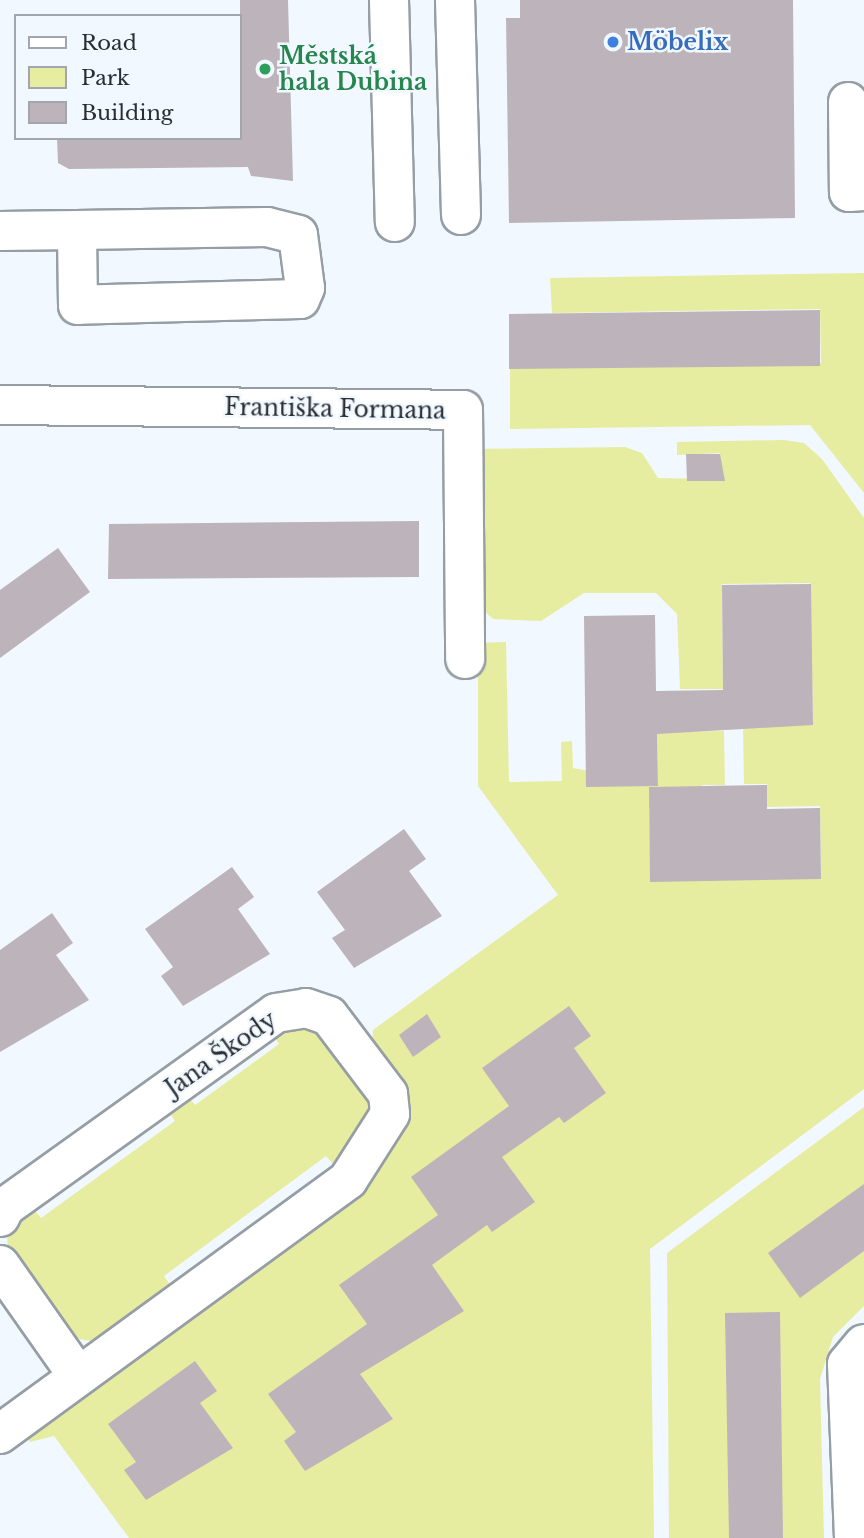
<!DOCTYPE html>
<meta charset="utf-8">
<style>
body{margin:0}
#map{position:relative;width:864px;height:1538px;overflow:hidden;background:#f1f8ff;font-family:"Libre Baskerville",serif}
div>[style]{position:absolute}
.green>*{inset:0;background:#e6eda0}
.building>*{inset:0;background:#bdb3bb}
.roads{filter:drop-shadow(2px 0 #969ea5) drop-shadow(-2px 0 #969ea5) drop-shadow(0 2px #969ea5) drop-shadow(0 -2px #969ea5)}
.minor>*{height:38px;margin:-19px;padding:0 19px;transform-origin:19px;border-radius:19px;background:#fff}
.dots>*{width:19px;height:19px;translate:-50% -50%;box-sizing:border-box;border:4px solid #f1f8ff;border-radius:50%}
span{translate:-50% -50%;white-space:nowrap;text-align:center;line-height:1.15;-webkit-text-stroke:5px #f1f8ff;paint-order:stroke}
.shop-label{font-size:23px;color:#366cbe;font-weight:700}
.left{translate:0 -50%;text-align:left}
.leisure-label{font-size:23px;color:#27864d;font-weight:700}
.street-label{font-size:23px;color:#2a2e31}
.legend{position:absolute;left:14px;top:14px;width:228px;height:126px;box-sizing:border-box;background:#f1f8ff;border:2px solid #a1a7ad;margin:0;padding:9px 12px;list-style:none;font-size:21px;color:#2a2e31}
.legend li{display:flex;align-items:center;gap:14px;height:35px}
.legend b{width:35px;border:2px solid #a1a7ad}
</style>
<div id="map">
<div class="green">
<i style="clip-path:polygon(864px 273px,864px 493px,810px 425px,510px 429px,510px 368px,821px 363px,820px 309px,552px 313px,550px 278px)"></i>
<i style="clip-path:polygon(784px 440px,804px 443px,822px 459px,864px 518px,864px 1089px,650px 1249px,654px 1538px,129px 1538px,54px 1436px,30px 1442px,25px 1434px,367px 1184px,411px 1105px,372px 1051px,373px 1030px,558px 895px,478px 786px,478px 643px,506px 642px,509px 782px,562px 781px,561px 742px,572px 741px,573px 768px,658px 784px,657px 732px,724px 731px,725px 785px,702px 785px,702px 808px,649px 809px,651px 881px,821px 878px,820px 806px,767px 807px,767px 784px,744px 784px,743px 725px,813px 724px,810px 583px,722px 584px,723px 689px,680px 689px,677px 614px,656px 593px,584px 593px,541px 621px,493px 619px,481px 608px,477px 449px,625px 447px,642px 453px,658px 478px,719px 479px,720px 453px,677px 455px,677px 442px)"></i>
<i style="clip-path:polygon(315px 1024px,375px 1100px,340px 1172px,326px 1156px,164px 1276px,176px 1293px,97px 1342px,73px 1338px,8px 1254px,7px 1234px,27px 1201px,41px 1218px,175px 1121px,163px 1103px,182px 1089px,195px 1105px,279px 1044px,267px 1026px)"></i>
<i style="clip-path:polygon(864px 1107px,864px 1306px,833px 1337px,820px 1379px,824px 1538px,669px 1538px,667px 1253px)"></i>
</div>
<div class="building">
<i style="clip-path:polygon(240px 0,288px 0,293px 181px,251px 176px,248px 167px,69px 169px,58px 163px,57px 138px,240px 138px)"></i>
<i style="clip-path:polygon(520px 0,793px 0,795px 218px,509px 223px,506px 18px,520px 18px)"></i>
<i style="clip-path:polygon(820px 310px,820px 366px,509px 369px,509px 314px)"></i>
<i style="clip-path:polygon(686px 454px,720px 454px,725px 481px,687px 481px)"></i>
<i style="clip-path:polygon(419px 521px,419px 577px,108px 579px,109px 524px)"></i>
<i style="clip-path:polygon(58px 548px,90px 592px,0 658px,0 590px)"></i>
<i style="clip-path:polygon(811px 584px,813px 725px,657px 734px,658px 786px,586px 787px,584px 616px,655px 615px,656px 691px,723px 690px,722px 585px)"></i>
<i style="clip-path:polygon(767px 785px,767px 809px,820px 808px,821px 879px,650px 882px,649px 787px)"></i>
<i style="clip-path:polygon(404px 829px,426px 859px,409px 871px,442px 916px,354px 968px,332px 938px,345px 930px,317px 892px)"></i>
<i style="clip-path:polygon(232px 867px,254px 897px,238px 909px,270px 954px,183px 1006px,161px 976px,173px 967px,145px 929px)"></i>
<i style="clip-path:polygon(52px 913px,73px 943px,56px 955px,89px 1000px,0 1052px,0 950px)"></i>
<i style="clip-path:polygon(569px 1006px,591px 1036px,574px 1048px,606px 1093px,564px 1123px,559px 1117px,502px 1157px,535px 1202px,492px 1232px,487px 1225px,432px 1265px,464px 1311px,360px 1374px,393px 1419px,305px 1471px,284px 1441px,296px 1432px,268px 1394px,367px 1324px,339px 1285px,438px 1215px,411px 1177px,509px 1106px,482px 1068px)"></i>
<i style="clip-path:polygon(427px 1014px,441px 1037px,413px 1057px,399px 1035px)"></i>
<i style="clip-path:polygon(864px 1184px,864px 1251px,800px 1298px,768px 1253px)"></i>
<i style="clip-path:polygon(780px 1312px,783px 1538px,729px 1538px,725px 1313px)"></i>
<i style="clip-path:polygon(195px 1361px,217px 1391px,200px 1403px,233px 1448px,146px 1500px,124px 1470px,136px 1462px,108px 1424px)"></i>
</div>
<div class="roads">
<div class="minor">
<i style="left:389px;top:0;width:222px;rotate:88.5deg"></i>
<i style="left:455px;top:0;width:215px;rotate:88.4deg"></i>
<i style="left:848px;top:102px;width:90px;rotate:89.4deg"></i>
<i style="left:849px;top:192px;width:15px;rotate:-4deg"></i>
<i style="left:0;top:231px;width:77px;rotate:-0.7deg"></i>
<i style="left:77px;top:230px;width:190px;rotate:-0.9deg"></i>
<i style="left:267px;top:227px;width:32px;rotate:14deg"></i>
<i style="left:298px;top:235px;width:53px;rotate:82.5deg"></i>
<i style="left:305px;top:288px;width:12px;rotate:114deg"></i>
<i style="left:300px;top:299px;width:222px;rotate:178.5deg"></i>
<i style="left:78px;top:305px;width:75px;rotate:-90.8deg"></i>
<i style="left:0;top:405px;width:463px;rotate:0.6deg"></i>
<i style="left:463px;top:410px;width:249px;rotate:89.5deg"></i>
<i style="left:0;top:1217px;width:11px;rotate:-63deg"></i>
<i style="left:5px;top:1207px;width:333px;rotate:-35.6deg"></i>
<i style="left:276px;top:1013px;width:30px;rotate:-9deg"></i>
<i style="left:306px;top:1008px;width:24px;rotate:19deg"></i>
<i style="left:329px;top:1016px;width:98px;rotate:52.9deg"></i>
<i style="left:388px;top:1094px;width:20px;rotate:84deg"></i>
<i style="left:390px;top:1114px;width:78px;rotate:122.5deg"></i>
<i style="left:348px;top:1180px;width:431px;rotate:143.9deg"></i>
<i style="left:0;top:1265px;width:136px;rotate:54.9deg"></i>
<i style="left:854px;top:1538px;width:174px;rotate:-92.3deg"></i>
<i style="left:847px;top:1364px;width:26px;rotate:-50deg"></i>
</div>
</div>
<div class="dots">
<i style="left:613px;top:42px;background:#3f7fe0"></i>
<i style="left:265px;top:69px;background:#2e9e5b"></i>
</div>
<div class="shop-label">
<span class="left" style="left:627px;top:42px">Möbelix</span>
</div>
<div class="leisure-label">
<span class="left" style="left:279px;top:69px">Městská<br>hala Dubina</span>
</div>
<div class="street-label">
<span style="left:335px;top:409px;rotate:1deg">Františka Formana</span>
<span style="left:221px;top:1054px;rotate:-35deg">Jana Škody</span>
</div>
<ul class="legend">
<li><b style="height:9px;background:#fff"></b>Road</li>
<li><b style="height:19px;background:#e6eda0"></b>Park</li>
<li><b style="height:19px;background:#bdb3bb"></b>Building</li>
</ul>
</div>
